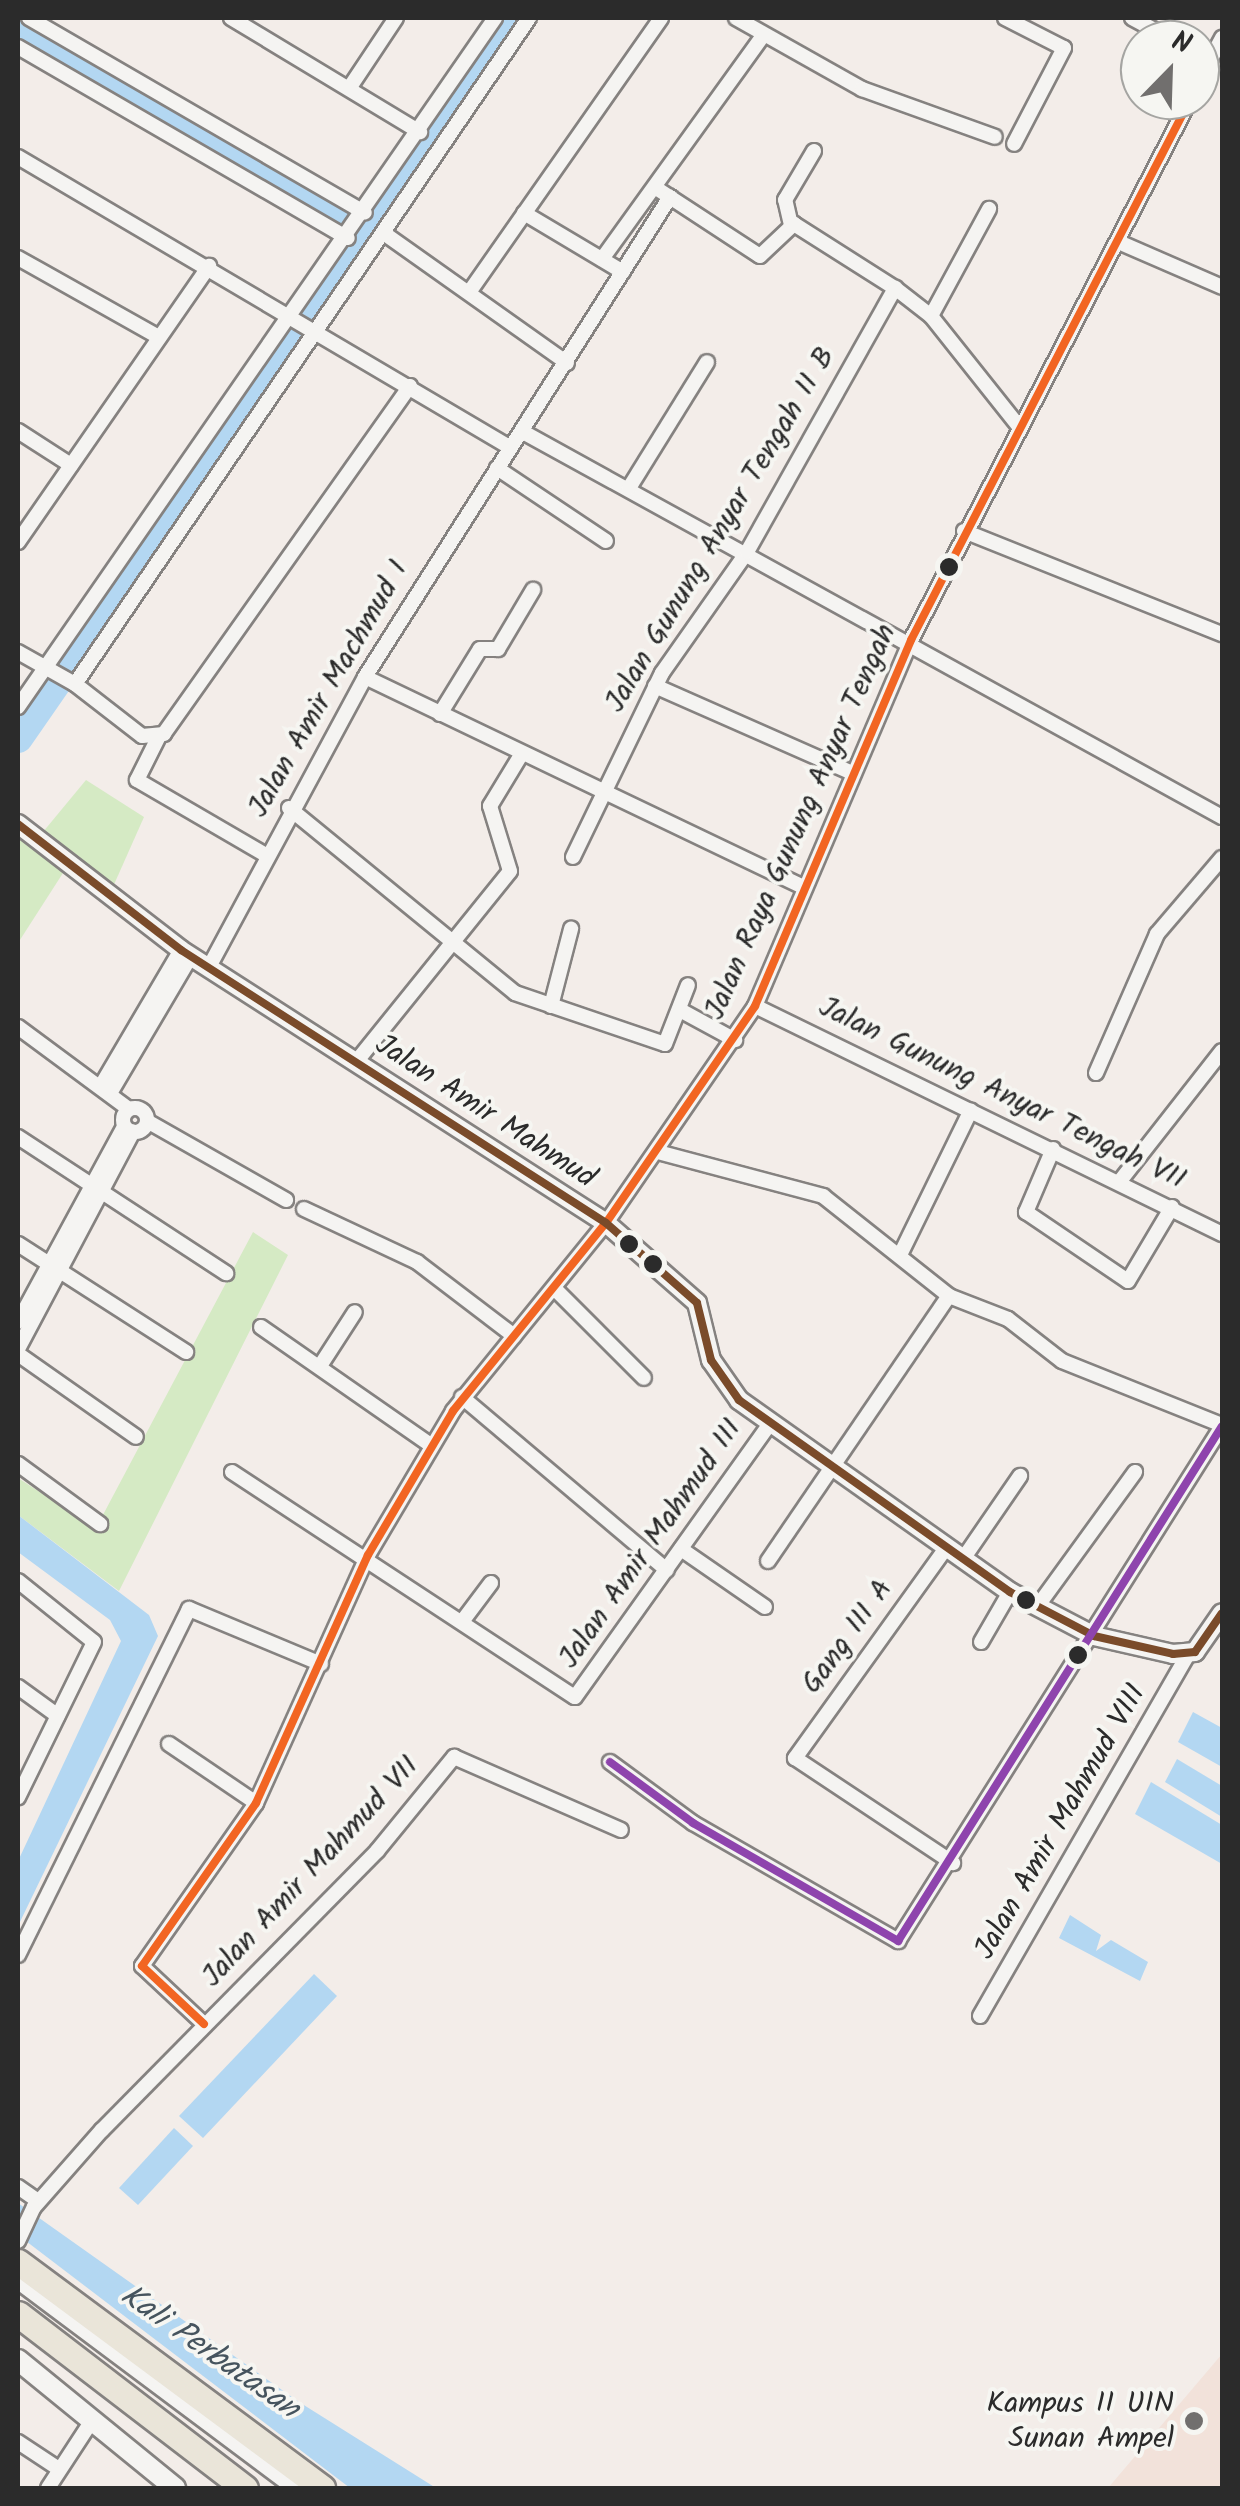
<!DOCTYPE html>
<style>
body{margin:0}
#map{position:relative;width:1240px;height:2506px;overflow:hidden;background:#f3ede9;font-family:Kalam,sans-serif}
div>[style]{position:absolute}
.built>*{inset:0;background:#f2e2da}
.green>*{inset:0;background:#d5eac4}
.water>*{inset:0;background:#b3d7f2}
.river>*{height:30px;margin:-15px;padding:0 15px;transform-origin:15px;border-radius:15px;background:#b3d7f2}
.roads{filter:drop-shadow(2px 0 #858280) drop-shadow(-2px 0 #858280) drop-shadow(0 2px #858280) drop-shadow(0 -2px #858280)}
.minor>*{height:14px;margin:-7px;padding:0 7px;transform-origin:7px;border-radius:7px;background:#f5f4f2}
.minor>.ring{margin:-7px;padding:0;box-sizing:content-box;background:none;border:14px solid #f5f4f2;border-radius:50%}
.tertiary>*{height:18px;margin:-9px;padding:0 9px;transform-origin:9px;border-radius:9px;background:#f5f4f2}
.secondary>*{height:20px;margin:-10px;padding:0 10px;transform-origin:10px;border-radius:10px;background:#f5f4f2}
.motorway>*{height:25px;margin:-12.5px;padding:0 12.5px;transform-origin:12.5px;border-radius:12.5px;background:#eae5d9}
.bus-1>*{height:8px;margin:-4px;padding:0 4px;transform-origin:4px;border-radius:4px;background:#f26522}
.bus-2>*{height:8px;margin:-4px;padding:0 4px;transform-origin:4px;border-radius:4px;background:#7a4b2a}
.bus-3>*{height:8px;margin:-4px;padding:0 4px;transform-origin:4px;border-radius:4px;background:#8e44ad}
.dots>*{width:28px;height:28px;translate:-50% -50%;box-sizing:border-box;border:5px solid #f6f6f2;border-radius:50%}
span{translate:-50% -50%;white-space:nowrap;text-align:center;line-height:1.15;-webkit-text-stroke:8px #f6f6f2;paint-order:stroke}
.street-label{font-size:30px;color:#2b2b2b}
.poi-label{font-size:30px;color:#2b2b2b}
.right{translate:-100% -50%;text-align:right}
.water-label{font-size:32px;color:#46545e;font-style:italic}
.frame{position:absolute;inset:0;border:20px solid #2b2b2b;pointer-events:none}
.north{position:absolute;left:1120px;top:20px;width:100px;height:100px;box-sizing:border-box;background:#f6f6f2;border:2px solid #a5a5a2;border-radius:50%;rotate:23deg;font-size:28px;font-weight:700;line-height:40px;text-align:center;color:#2b2b2b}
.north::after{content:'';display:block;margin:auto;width:35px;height:45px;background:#716f6e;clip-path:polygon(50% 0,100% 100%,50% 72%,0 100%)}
</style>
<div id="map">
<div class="built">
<i style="clip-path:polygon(1222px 2354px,1222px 2488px,1108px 2488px)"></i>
</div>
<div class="green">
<i style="clip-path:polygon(86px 780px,144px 817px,108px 898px,38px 838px)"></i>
<i style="clip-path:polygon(18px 833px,63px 873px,18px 943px)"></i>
<i style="clip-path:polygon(253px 1232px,288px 1255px,119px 1591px,18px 1515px,18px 1478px,96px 1528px)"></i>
</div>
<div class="water">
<i style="clip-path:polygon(18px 1515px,149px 1615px,158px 1636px,18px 1926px,18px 1861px,121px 1641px,110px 1620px,18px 1552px)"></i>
<i style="clip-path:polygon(1193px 1712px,1222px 1728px,1222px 1767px,1178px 1742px)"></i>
<i style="clip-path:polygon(1177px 1759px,1222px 1786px,1222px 1817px,1165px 1782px)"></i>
<i style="clip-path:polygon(1151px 1782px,1222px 1825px,1222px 1864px,1135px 1814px)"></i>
<i style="clip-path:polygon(1070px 1915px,1101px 1935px,1096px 1951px,1111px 1940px,1148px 1962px,1140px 1981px,1059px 1938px)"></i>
<i style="clip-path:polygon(314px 1974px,337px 1996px,203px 2138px,179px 2116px)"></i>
<i style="clip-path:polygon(174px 2128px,193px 2146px,138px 2205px,119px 2188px)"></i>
<i style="clip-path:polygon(18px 2203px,299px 2402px,436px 2488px,350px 2488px,18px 2235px)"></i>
</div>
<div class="river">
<i style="left:18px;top:30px;width:406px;rotate:30.2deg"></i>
<i style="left:18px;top:738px;width:876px;rotate:-55.28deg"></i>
</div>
<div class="roads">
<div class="minor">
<i style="left:29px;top:18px;width:388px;rotate:30.1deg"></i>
<i style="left:231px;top:18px;width:221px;rotate:31.1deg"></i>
<i style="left:736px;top:18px;width:145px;rotate:29.4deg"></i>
<i style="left:862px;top:89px;width:141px;rotate:19.8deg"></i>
<i style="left:1005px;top:18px;width:66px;rotate:27deg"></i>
<i style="left:1064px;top:48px;width:108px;rotate:117.5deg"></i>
<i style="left:1132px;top:18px;width:47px;rotate:28.2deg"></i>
<i style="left:18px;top:47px;width:381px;rotate:30.1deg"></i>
<i style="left:1200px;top:79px;width:47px;rotate:-61.8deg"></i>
<i style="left:350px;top:87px;width:83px;rotate:-56.3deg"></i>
<i style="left:18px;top:157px;width:572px;rotate:30.55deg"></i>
<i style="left:656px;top:188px;width:124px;rotate:33.2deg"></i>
<i style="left:760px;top:256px;width:47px;rotate:-43.3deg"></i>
<i style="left:794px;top:224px;width:120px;rotate:32.4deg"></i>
<i style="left:895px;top:288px;width:46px;rotate:37.9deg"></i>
<i style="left:931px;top:316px;width:143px;rotate:51.5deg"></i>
<i style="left:524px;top:213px;width:115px;rotate:30.8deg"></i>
<i style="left:791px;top:225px;width:26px;rotate:-103deg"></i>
<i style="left:785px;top:200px;width:57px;rotate:-59.4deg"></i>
<i style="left:385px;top:234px;width:223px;rotate:35.3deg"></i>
<i style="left:1121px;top:243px;width:110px;rotate:23.5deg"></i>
<i style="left:18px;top:258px;width:162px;rotate:29.3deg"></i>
<i style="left:602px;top:259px;width:275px;rotate:-54.2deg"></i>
<i style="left:470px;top:291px;width:333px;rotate:-55deg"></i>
<i style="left:931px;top:316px;width:122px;rotate:-61.5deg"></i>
<i style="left:410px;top:386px;width:426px;rotate:125.3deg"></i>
<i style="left:164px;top:734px;width:22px;rotate:175deg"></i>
<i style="left:142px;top:736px;width:85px;rotate:-142.2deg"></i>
<i style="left:75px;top:684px;width:806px;rotate:-55.72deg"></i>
<i style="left:18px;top:431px;width:63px;rotate:32.7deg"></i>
<i style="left:523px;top:432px;width:798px;rotate:28.85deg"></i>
<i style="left:497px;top:468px;width:131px;rotate:33.8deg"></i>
<i style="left:629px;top:488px;width:148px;rotate:-58.2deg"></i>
<i style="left:964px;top:531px;width:278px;rotate:21.8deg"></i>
<i style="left:18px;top:542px;width:336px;rotate:-55.3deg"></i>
<i style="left:18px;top:652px;width:65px;rotate:29.3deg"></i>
<i style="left:365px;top:677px;width:484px;rotate:25.6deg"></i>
<i style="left:655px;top:686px;width:211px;rotate:23.8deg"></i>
<i style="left:18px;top:707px;width:838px;rotate:-55.3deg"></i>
<i style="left:440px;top:714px;width:76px;rotate:-58.4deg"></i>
<i style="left:480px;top:649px;width:18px"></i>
<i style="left:498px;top:649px;width:69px;rotate:-59.3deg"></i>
<i style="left:158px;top:738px;width:47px;rotate:116.6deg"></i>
<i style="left:137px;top:780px;width:147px;rotate:30.2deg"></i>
<i style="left:289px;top:808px;width:292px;rotate:39.3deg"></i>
<i style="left:515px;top:993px;width:158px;rotate:18.8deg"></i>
<i style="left:665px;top:1044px;width:63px;rotate:-68.7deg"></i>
<i style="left:573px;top:857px;width:204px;rotate:-64.2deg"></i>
<i style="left:662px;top:673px;width:148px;rotate:-54.9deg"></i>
<i style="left:747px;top:552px;width:303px;rotate:-60.7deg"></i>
<i style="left:209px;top:967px;width:329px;rotate:-61.7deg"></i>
<i style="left:365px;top:677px;width:569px;rotate:-57.57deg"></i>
<i style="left:551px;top:1006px;width:80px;rotate:-75.4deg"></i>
<i style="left:755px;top:1006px;width:520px;rotate:26.02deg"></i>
<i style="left:680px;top:1010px;width:63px;rotate:28.6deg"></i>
<i style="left:18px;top:1027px;width:138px;rotate:36.5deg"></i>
<i style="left:356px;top:1062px;width:245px;rotate:-51.1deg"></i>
<i style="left:510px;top:871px;width:68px;rotate:-107.1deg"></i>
<i style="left:490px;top:806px;width:60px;rotate:-58.7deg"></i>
<i style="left:1096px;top:1073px;width:152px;rotate:-66.3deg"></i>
<i style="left:1157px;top:934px;width:100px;rotate:-49.5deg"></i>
<i style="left:102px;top:1084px;width:156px;rotate:-59.5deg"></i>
<i style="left:112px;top:1090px;width:156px;rotate:-59.5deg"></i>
<i class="ring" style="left:123px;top:1108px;width:10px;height:10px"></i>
<i style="left:147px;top:1121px;width:160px;rotate:29.6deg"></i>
<i style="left:18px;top:1137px;width:249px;rotate:33.2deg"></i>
<i style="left:1053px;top:1149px;width:69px;rotate:113.2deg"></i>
<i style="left:1026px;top:1212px;width:123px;rotate:34.1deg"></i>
<i style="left:1128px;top:1281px;width:86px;rotate:-59.3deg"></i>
<i style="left:658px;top:1152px;width:171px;rotate:14.9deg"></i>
<i style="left:823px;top:1196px;width:161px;rotate:38.4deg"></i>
<i style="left:949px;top:1296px;width:63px;rotate:21.3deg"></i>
<i style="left:1008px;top:1319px;width:68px;rotate:37.9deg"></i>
<i style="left:1062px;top:1361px;width:172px;rotate:21.8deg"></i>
<i style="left:1120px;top:1181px;width:165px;rotate:-51.9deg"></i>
<i style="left:304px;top:1209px;width:125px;rotate:25.1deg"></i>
<i style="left:417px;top:1262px;width:122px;rotate:37.3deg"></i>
<i style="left:18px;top:1244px;width:200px;rotate:32.7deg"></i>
<i style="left:900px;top:1255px;width:161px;rotate:-63.9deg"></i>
<i style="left:554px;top:1288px;width:127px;rotate:45deg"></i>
<i style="left:18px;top:1322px;width:222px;rotate:-61.5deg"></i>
<i style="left:261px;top:1327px;width:207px;rotate:34.8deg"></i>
<i style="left:18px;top:1349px;width:246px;rotate:-62.1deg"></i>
<i style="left:18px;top:1354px;width:144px;rotate:35.1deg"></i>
<i style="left:320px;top:1366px;width:64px;rotate:-57.1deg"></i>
<i style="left:462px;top:1397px;width:268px;rotate:40.2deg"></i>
<i style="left:18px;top:1464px;width:102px;rotate:36.2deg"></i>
<i style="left:232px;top:1472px;width:410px;rotate:33.3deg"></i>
<i style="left:575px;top:1697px;width:335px;rotate:-54.5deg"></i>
<i style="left:946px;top:1548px;width:259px;rotate:125.7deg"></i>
<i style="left:795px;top:1758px;width:190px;rotate:33.6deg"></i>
<i style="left:681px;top:1549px;width:102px;rotate:34.6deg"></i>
<i style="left:963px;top:1559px;width:101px;rotate:-55.5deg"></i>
<i style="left:768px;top:1561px;width:321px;rotate:-55.7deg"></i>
<i style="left:18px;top:1581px;width:97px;rotate:38.8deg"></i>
<i style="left:94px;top:1642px;width:173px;rotate:116.1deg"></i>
<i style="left:1037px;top:1607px;width:167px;rotate:-54deg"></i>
<i style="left:464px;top:1619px;width:45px;rotate:-53.1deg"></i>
<i style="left:981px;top:1642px;width:58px;rotate:-59.9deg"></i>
<i style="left:18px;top:1687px;width:49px;rotate:35.9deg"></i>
<i style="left:169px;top:1744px;width:105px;rotate:34.1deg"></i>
<i style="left:610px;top:1762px;width:103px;rotate:36.3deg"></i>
<i style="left:693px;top:1823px;width:237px;rotate:29.9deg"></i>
<i style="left:898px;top:1941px;width:608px;rotate:-57.82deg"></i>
<i style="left:18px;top:1955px;width:386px;rotate:-63.7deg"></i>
<i style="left:189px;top:1609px;width:143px;rotate:22.6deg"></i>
<i style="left:980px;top:2016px;width:418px;rotate:-60.1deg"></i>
<i style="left:204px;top:2024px;width:85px;rotate:-136.9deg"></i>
<i style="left:142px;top:1966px;width:199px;rotate:-55deg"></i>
<i style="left:256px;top:1803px;width:272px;rotate:-65.7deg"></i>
<i style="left:368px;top:1555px;width:167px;rotate:-59.4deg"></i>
<i style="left:453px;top:1411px;width:242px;rotate:-50.9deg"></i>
<i style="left:606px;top:1223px;width:263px;rotate:-55.5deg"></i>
<i style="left:755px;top:1006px;width:398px;rotate:-66.9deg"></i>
<i style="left:911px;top:640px;width:608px;rotate:-62.68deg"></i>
<i style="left:18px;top:2187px;width:24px;rotate:35deg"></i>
<i style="left:18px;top:2241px;width:38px;rotate:-65deg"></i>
<i style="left:34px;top:2207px;width:103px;rotate:-48.6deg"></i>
<i style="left:102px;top:2130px;width:392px;rotate:-45.4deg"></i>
<i style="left:377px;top:1851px;width:122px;rotate:-50.7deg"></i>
<i style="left:454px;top:1757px;width:182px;rotate:23.6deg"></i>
<i style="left:18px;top:2442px;width:49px;rotate:33.4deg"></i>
<i style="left:48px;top:2488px;width:79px;rotate:-56.9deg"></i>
</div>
<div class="tertiary">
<i style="left:18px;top:824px;width:206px;rotate:37.7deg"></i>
<i style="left:181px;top:950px;width:505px;rotate:32.71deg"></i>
<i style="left:606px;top:1223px;width:121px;rotate:41.3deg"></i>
<i style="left:697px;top:1303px;width:59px;rotate:76.2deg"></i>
<i style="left:711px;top:1360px;width:49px;rotate:55deg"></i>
<i style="left:739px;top:1400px;width:332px;rotate:35.3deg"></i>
<i style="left:1010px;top:1592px;width:95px;rotate:27.6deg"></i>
<i style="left:1094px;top:1636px;width:81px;rotate:12.8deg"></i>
<i style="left:1173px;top:1654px;width:22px;rotate:-5deg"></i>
<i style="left:1195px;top:1652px;width:47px;rotate:-55.3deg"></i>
</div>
<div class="secondary">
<i style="left:18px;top:2278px;width:351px;rotate:36.8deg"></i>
<i style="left:18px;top:2360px;width:203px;rotate:39.2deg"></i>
</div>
<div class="motorway">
<i style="left:18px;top:2262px;width:379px;rotate:36.6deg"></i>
<i style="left:18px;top:2314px;width:286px;rotate:37.5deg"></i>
</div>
</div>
<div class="bus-1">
<i style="left:204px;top:2024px;width:85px;rotate:-136.9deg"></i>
<i style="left:142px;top:1966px;width:199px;rotate:-55deg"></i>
<i style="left:256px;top:1803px;width:272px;rotate:-65.7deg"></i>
<i style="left:368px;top:1555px;width:167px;rotate:-59.4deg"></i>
<i style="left:453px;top:1411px;width:242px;rotate:-50.9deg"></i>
<i style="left:606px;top:1223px;width:263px;rotate:-55.5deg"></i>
<i style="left:755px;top:1006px;width:398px;rotate:-66.9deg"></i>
<i style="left:911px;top:640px;width:608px;rotate:-62.68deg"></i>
</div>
<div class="bus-2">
<i style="left:18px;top:824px;width:206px;rotate:37.7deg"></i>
<i style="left:181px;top:950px;width:505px;rotate:32.71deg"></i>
<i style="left:606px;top:1223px;width:121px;rotate:41.3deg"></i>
<i style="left:697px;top:1303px;width:59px;rotate:76.2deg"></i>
<i style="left:711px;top:1360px;width:49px;rotate:55deg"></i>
<i style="left:739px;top:1400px;width:332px;rotate:35.3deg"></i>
<i style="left:1010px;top:1592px;width:95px;rotate:27.6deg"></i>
<i style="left:1094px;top:1636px;width:81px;rotate:12.8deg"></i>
<i style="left:1173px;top:1654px;width:22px;rotate:-5deg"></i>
<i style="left:1195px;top:1652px;width:47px;rotate:-55.3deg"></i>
</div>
<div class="bus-3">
<i style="left:610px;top:1762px;width:103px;rotate:36.3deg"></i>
<i style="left:693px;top:1823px;width:237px;rotate:29.9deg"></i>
<i style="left:898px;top:1941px;width:608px;rotate:-57.82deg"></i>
</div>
<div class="dots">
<i style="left:949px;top:567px;background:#2b2b2b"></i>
<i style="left:629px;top:1244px;background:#2b2b2b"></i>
<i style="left:653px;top:1264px;background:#2b2b2b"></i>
<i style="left:1026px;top:1600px;background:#2b2b2b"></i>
<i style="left:1078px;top:1655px;background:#2b2b2b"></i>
<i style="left:1194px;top:2421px;background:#716f6e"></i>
</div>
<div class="street-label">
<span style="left:721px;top:530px;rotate:-59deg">Jalan Gunung Anyar Tengah II B</span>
<span style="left:329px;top:689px;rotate:-60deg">Jalan Amir Machmud I</span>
<span style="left:801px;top:822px;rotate:-66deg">Jalan Raya Gunung Anyar Tengah</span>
<span style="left:1002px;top:1094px;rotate:26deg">Jalan Gunung Anyar Tengah VII</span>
<span style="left:485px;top:1112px;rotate:33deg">Jalan Amir Mahmud</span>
<span style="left:651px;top:1544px;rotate:-55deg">Jalan Amir Mahmud III</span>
<span style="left:848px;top:1637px;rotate:-54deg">Gang III A</span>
<span style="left:1061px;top:1822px;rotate:-60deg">Jalan Amir Mahmud VIII</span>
<span style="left:311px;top:1872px;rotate:-47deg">Jalan Amir Mahmud VII</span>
</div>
<div class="poi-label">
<span class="right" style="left:1174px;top:2421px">Kampus II UIN<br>Sunan Ampel</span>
</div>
<div class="water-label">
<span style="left:209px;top:2353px;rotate:35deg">Kali Perbatasan</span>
</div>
<div class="frame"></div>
<div class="north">N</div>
</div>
